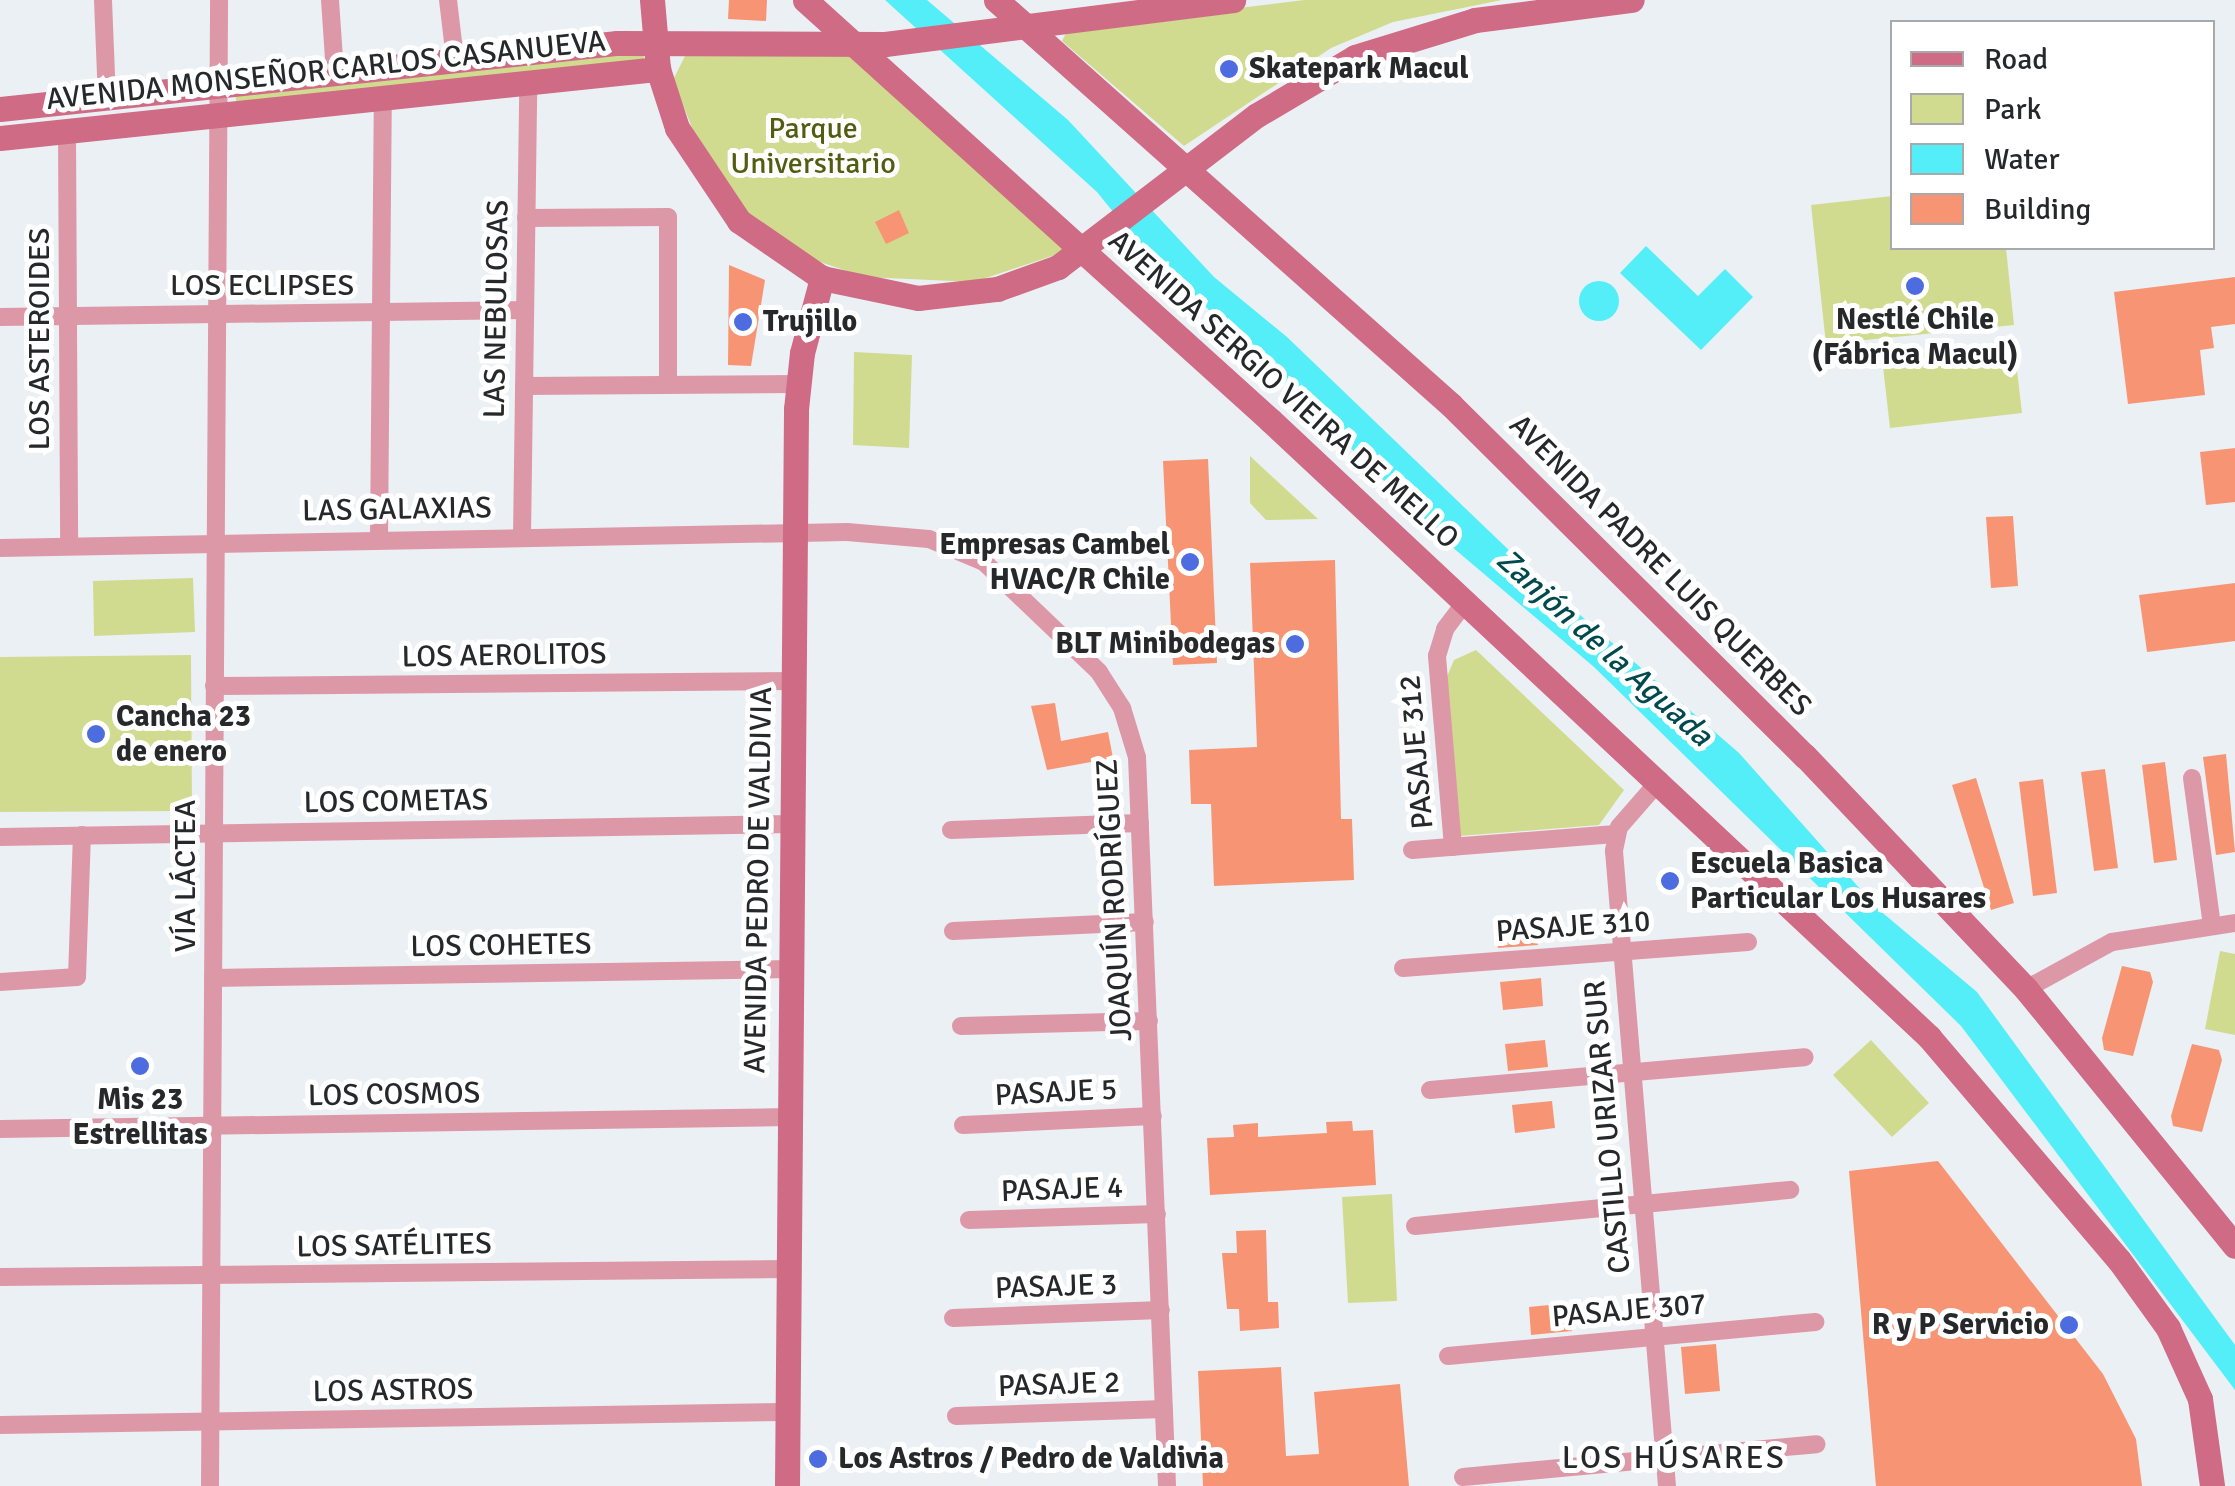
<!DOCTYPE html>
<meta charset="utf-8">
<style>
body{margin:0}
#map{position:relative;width:2235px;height:1486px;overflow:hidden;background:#ebf0f5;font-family:Signika,sans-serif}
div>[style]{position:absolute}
.green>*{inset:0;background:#d0db8f}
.water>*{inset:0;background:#54eef9}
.round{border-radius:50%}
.building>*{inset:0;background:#f79474}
.street>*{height:18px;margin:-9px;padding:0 9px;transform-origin:9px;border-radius:9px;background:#dd98a7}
.secondary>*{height:25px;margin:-12.5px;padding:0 12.5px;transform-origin:12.5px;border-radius:12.5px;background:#cf6b84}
.dots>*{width:28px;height:28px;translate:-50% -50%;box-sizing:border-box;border:5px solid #fff;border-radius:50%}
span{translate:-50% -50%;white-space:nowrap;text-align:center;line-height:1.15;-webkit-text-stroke:10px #fff;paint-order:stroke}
.poi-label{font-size:30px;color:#26282a;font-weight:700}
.left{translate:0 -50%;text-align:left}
.right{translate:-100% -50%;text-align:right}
.street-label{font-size:30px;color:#26282a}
.park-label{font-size:30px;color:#545c11}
.water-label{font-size:32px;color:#004a4e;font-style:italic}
.neighbourhood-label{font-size:32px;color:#26282a;letter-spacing:2.5px}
.legend{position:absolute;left:1890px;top:20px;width:325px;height:230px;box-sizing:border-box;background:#fff;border:2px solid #a8a9aa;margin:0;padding:12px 18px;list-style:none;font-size:30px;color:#26282a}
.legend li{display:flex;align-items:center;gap:20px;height:50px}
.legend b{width:50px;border:2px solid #a8a9aa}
</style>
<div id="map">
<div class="green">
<i style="clip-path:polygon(1304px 0,1502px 0,1393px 22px,1331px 48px,1184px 146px,1062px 41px,1068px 29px)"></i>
<i style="clip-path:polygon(643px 50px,644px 61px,237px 105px,235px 94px)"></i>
<i style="clip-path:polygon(686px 54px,849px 54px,1070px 250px,974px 282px,865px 277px,814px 260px,747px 212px,697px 140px,673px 80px)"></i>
<i style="clip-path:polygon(1892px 196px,1892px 248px,2006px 248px,2014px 325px,1826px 344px,1811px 205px)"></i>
<i style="clip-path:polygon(2014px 344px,2022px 413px,1890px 428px,1882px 358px)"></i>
<i style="clip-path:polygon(854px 352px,912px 355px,909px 448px,853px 445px)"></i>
<i style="clip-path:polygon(1250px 456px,1318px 519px,1266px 520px,1250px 503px)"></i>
<i style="clip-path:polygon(193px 578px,195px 632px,94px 636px,93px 581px)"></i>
<i style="clip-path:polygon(1476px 650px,1624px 790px,1599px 825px,1459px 836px,1446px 679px,1454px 660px)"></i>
<i style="clip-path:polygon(191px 655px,192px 811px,0 812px,0 657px)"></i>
<i style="clip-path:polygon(2220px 951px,2235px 954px,2235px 1035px,2205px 1029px)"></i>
<i style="clip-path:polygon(1871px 1040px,1929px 1103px,1892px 1137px,1833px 1075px)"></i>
<i style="clip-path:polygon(1392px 1194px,1397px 1301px,1348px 1303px,1342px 1197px)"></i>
</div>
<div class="water">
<i style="clip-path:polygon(885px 0,927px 0,1068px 120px,1214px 277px,1287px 337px,1541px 581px,1739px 753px,1878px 909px,1977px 992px,2235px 1345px,2235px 1390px,1961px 1026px,1594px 667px,1451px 546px,1131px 234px,1097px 192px)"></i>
<i style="clip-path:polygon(1646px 246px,1698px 296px,1725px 269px,1753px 297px,1701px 350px,1620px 273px)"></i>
<i class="round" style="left:1579px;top:281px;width:40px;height:40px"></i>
</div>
<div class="building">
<i style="clip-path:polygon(729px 0,767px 0,766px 21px,728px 19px)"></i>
<i style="clip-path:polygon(899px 210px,909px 233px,886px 244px,875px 222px)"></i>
<i style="clip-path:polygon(729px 265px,765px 280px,751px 366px,728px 365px)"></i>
<i style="clip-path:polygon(2235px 277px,2235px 324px,2211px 327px,2214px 348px,2200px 350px,2205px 395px,2128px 404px,2114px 292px)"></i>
<i style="clip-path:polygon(2235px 448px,2235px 502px,2206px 505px,2200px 452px)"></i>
<i style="clip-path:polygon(1208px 459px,1217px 663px,1173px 665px,1163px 461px)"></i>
<i style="clip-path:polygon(2013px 516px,2018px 586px,1991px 588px,1986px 517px)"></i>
<i style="clip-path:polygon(1335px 560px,1341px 819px,1352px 819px,1354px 880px,1214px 886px,1211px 804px,1191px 804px,1189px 750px,1257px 747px,1250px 563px)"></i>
<i style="clip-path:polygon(2235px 583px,2235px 641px,2147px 652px,2139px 595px)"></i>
<i style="clip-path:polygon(1055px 703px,1061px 741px,1108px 732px,1113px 758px,1047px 770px,1031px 706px)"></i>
<i style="clip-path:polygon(2226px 754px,2235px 852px,2216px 855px,2203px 757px)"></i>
<i style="clip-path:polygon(2165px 762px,2177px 860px,2154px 863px,2142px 765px)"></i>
<i style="clip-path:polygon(2105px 769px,2118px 868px,2094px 871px,2081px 772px)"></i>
<i style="clip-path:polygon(1976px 778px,2014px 903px,1991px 910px,1952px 785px)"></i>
<i style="clip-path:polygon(2043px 779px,2057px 893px,2033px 896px,2019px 782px)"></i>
<i style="clip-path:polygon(1535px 919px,1538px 945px,1498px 948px,1495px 922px)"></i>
<i style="clip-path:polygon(2122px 966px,2150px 972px,2153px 982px,2133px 1056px,2104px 1050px,2102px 1038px)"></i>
<i style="clip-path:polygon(1541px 978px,1543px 1006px,1503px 1010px,1500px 982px)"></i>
<i style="clip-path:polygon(1545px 1040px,1548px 1067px,1508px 1071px,1505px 1044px)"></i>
<i style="clip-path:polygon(2192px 1044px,2219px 1050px,2222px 1060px,2202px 1132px,2173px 1126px,2171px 1116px)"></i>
<i style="clip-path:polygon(1552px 1101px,1555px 1128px,1515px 1133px,1512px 1105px)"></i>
<i style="clip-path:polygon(1352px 1121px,1353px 1131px,1373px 1130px,1376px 1185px,1210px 1195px,1207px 1138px,1234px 1137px,1233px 1125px,1258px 1123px,1258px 1137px,1327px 1133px,1326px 1122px)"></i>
<i style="clip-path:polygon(1938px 1161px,2103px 1374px,2136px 1439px,2142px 1486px,1876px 1486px,1849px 1171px)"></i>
<i style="clip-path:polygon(1266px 1230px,1268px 1302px,1278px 1302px,1279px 1328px,1240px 1331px,1239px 1309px,1227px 1309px,1222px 1253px,1237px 1253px,1236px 1231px)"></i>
<i style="clip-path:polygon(1569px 1303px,1572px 1331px,1531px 1335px,1529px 1307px)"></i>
<i style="clip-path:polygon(1716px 1344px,1720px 1391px,1685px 1394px,1681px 1347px)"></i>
<i style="clip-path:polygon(1281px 1367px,1286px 1456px,1319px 1454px,1314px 1392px,1400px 1384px,1409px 1486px,1203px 1486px,1198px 1371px)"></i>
</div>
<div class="street">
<i style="left:103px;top:0;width:98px;rotate:87.7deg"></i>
<i style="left:330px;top:0;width:73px;rotate:86.1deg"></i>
<i style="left:448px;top:0;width:59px;rotate:83.2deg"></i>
<i style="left:67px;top:132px;width:414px;rotate:89.7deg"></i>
<i style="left:526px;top:218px;width:142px;rotate:-0.4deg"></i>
<i style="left:668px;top:217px;width:168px;rotate:90deg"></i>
<i style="left:0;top:317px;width:525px;rotate:-0.76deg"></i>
<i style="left:524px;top:386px;width:274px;rotate:-0.4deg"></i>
<i style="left:522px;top:536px;width:453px;rotate:-89.2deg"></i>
<i style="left:379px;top:538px;width:439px;rotate:-89.5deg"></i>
<i style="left:0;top:548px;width:847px;rotate:-1.08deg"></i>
<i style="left:847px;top:532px;width:82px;rotate:4.9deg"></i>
<i style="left:929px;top:539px;width:60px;rotate:22.7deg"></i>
<i style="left:984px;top:562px;width:159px;rotate:43.7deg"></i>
<i style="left:1099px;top:672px;width:43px;rotate:57.4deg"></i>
<i style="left:1122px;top:708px;width:51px;rotate:73deg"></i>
<i style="left:1137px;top:757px;width:730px;rotate:87.64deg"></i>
<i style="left:214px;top:686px;width:580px;rotate:-0.49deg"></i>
<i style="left:2192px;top:778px;width:149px;rotate:82.3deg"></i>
<i style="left:1660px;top:780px;width:62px;rotate:131.1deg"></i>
<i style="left:1619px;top:827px;width:25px;rotate:102deg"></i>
<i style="left:1614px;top:851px;width:637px;rotate:85.23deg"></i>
<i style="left:951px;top:830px;width:189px;rotate:-2.1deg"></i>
<i style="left:0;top:837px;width:792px;rotate:-0.94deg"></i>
<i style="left:1453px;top:847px;width:192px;rotate:-94.8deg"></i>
<i style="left:1437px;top:656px;width:28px;rotate:-73deg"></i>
<i style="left:1445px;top:629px;width:35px;rotate:-53deg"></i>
<i style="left:1412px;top:850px;width:204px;rotate:-4.5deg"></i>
<i style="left:953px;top:931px;width:192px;rotate:-2.7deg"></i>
<i style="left:1403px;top:968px;width:346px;rotate:-4.3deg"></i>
<i style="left:213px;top:978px;width:578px;rotate:-0.89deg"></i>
<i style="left:0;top:982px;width:77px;rotate:-3.7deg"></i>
<i style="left:77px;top:977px;width:142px;rotate:-88deg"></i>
<i style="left:2026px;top:989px;width:98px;rotate:-28.7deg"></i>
<i style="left:2112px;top:942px;width:124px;rotate:-8.8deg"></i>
<i style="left:961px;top:1026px;width:188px;rotate:-1.5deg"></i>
<i style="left:1430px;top:1090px;width:376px;rotate:-5deg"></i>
<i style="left:963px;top:1125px;width:190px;rotate:-2.7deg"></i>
<i style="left:0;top:1129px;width:789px;rotate:-0.87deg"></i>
<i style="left:969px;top:1220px;width:188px;rotate:-1.8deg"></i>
<i style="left:1415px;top:1226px;width:377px;rotate:-5.5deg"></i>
<i style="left:0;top:1277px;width:788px;rotate:-0.58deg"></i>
<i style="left:953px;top:1318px;width:208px;rotate:-2.2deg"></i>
<i style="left:1448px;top:1356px;width:369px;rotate:-5.3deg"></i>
<i style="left:956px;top:1416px;width:208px;rotate:-1.9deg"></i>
<i style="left:0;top:1425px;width:788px;rotate:-0.95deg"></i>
<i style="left:1463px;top:1477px;width:355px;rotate:-5.3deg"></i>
<i style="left:210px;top:1486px;width:1486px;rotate:-89.65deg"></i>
</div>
<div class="secondary">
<i style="left:652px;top:0;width:69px;rotate:85deg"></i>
<i style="left:658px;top:69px;width:62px;rotate:72.1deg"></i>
<i style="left:677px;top:128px;width:112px;rotate:56.3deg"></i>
<i style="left:739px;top:221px;width:101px;rotate:34.5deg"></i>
<i style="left:822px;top:278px;width:98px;rotate:11.8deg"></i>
<i style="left:918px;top:298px;width:80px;rotate:-6.5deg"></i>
<i style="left:997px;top:289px;width:65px;rotate:-19.8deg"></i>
<i style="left:1058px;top:267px;width:250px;rotate:-37.4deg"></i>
<i style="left:1257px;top:115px;width:114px;rotate:-30.6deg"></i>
<i style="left:1355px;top:57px;width:126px;rotate:-17.1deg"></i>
<i style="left:1475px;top:20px;width:158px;rotate:-7.3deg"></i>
<i style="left:805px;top:0;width:627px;rotate:42.09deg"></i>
<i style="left:1270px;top:420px;width:903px;rotate:43.11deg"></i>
<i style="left:1929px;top:1037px;width:293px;rotate:49.6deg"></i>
<i style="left:2119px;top:1260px;width:84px;rotate:54.2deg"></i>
<i style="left:2168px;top:1328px;width:78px;rotate:65.7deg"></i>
<i style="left:2200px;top:1399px;width:88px;rotate:82.1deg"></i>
<i style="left:996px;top:0;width:609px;rotate:41.67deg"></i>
<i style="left:1451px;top:405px;width:499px;rotate:44.8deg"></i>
<i style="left:1805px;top:756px;width:321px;rotate:46.5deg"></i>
<i style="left:2026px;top:989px;width:331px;rotate:50.9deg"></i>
<i style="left:0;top:109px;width:621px;rotate:-6.11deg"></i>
<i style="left:617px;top:43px;width:268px;rotate:0.2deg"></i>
<i style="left:885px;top:44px;width:351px;rotate:-7.2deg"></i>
<i style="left:0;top:138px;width:662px;rotate:-5.99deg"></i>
<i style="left:787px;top:1486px;width:1077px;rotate:-89.52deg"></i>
<i style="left:796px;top:409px;width:56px;rotate:-83.9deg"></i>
<i style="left:802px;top:353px;width:78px;rotate:-75.1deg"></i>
</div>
<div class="dots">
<i style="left:1229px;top:69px;background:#4c6ce0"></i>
<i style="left:1915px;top:286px;background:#4c6ce0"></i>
<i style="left:743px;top:322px;background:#4c6ce0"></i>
<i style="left:1190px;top:562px;background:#4c6ce0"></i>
<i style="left:1295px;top:644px;background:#4c6ce0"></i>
<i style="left:96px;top:734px;background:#4c6ce0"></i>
<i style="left:1670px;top:881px;background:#4c6ce0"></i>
<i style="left:140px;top:1066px;background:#4c6ce0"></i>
<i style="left:2069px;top:1325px;background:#4c6ce0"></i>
<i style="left:818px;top:1459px;background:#4c6ce0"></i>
</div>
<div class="poi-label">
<span class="left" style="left:1249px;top:69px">Skatepark Macul</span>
<span style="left:1915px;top:337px">Nestlé Chile<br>(Fábrica Macul)</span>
<span class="left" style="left:763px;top:322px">Trujillo</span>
<span class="right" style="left:1170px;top:562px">Empresas Cambel<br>HVAC/R Chile</span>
<span class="right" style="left:1275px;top:644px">BLT Minibodegas</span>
<span class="left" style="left:116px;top:734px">Cancha 23<br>de enero</span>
<span class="left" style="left:1690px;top:881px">Escuela Basica<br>Particular Los Husares</span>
<span style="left:140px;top:1117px">Mis 23<br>Estrellitas</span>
<span class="right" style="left:2049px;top:1325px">R y P Servicio</span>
<span class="left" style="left:838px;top:1459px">Los Astros / Pedro de Valdivia</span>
</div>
<div class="street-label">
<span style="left:326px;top:71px;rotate:-6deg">AVENIDA MONSEÑOR CARLOS CASANUEVA</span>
<span style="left:262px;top:286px">LOS ECLIPSES</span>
<span style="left:497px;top:309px;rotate:-89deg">LAS NEBULOSAS</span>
<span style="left:40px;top:339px;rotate:-90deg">LOS ASTEROIDES</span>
<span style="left:1283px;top:390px;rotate:42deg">AVENIDA SERGIO VIEIRA DE MELLO</span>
<span style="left:397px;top:510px;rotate:-1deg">LAS GALAXIAS</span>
<span style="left:1660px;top:566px;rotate:45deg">AVENIDA PADRE LUIS QUERBES</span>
<span style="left:504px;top:656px;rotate:-1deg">LOS AEROLITOS</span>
<span style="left:1417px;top:752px;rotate:-95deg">PASAJE 312</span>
<span style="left:396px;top:802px;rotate:-1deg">LOS COMETAS</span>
<span style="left:186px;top:876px;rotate:-90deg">VÍA LÁCTEA</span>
<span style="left:759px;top:880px;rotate:-89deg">AVENIDA PEDRO DE VALDIVIA</span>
<span style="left:1115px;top:900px;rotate:-93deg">JOAQUÍN RODRÍGUEZ</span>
<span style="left:1573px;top:927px;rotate:-4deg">PASAJE 310</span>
<span style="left:501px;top:946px;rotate:-1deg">LOS COHETES</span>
<span style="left:1056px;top:1093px;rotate:-3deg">PASAJE 5</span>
<span style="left:394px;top:1095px;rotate:-1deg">LOS COSMOS</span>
<span style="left:1608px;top:1127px;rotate:-95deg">CASTILLO URIZAR SUR</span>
<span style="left:1062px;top:1190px;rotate:-2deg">PASAJE 4</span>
<span style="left:394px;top:1246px;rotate:-1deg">LOS SATÉLITES</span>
<span style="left:1056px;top:1287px;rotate:-2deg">PASAJE 3</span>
<span style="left:1629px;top:1311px;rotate:-5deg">PASAJE 307</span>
<span style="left:1059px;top:1385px;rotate:-2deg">PASAJE 2</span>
<span style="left:393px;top:1391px;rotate:-1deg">LOS ASTROS</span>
</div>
<div class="park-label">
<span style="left:813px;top:146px">Parque<br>Universitario</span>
</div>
<div class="water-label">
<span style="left:1604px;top:648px;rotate:42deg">Zanjón de la Aguada</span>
</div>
<div class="neighbourhood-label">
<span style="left:1674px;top:1458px">LOS HÚSARES</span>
</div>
<ul class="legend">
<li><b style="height:12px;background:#cf6b84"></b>Road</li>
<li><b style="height:28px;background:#d0db8f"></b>Park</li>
<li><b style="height:28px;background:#54eef9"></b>Water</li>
<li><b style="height:28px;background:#f79474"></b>Building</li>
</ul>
</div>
